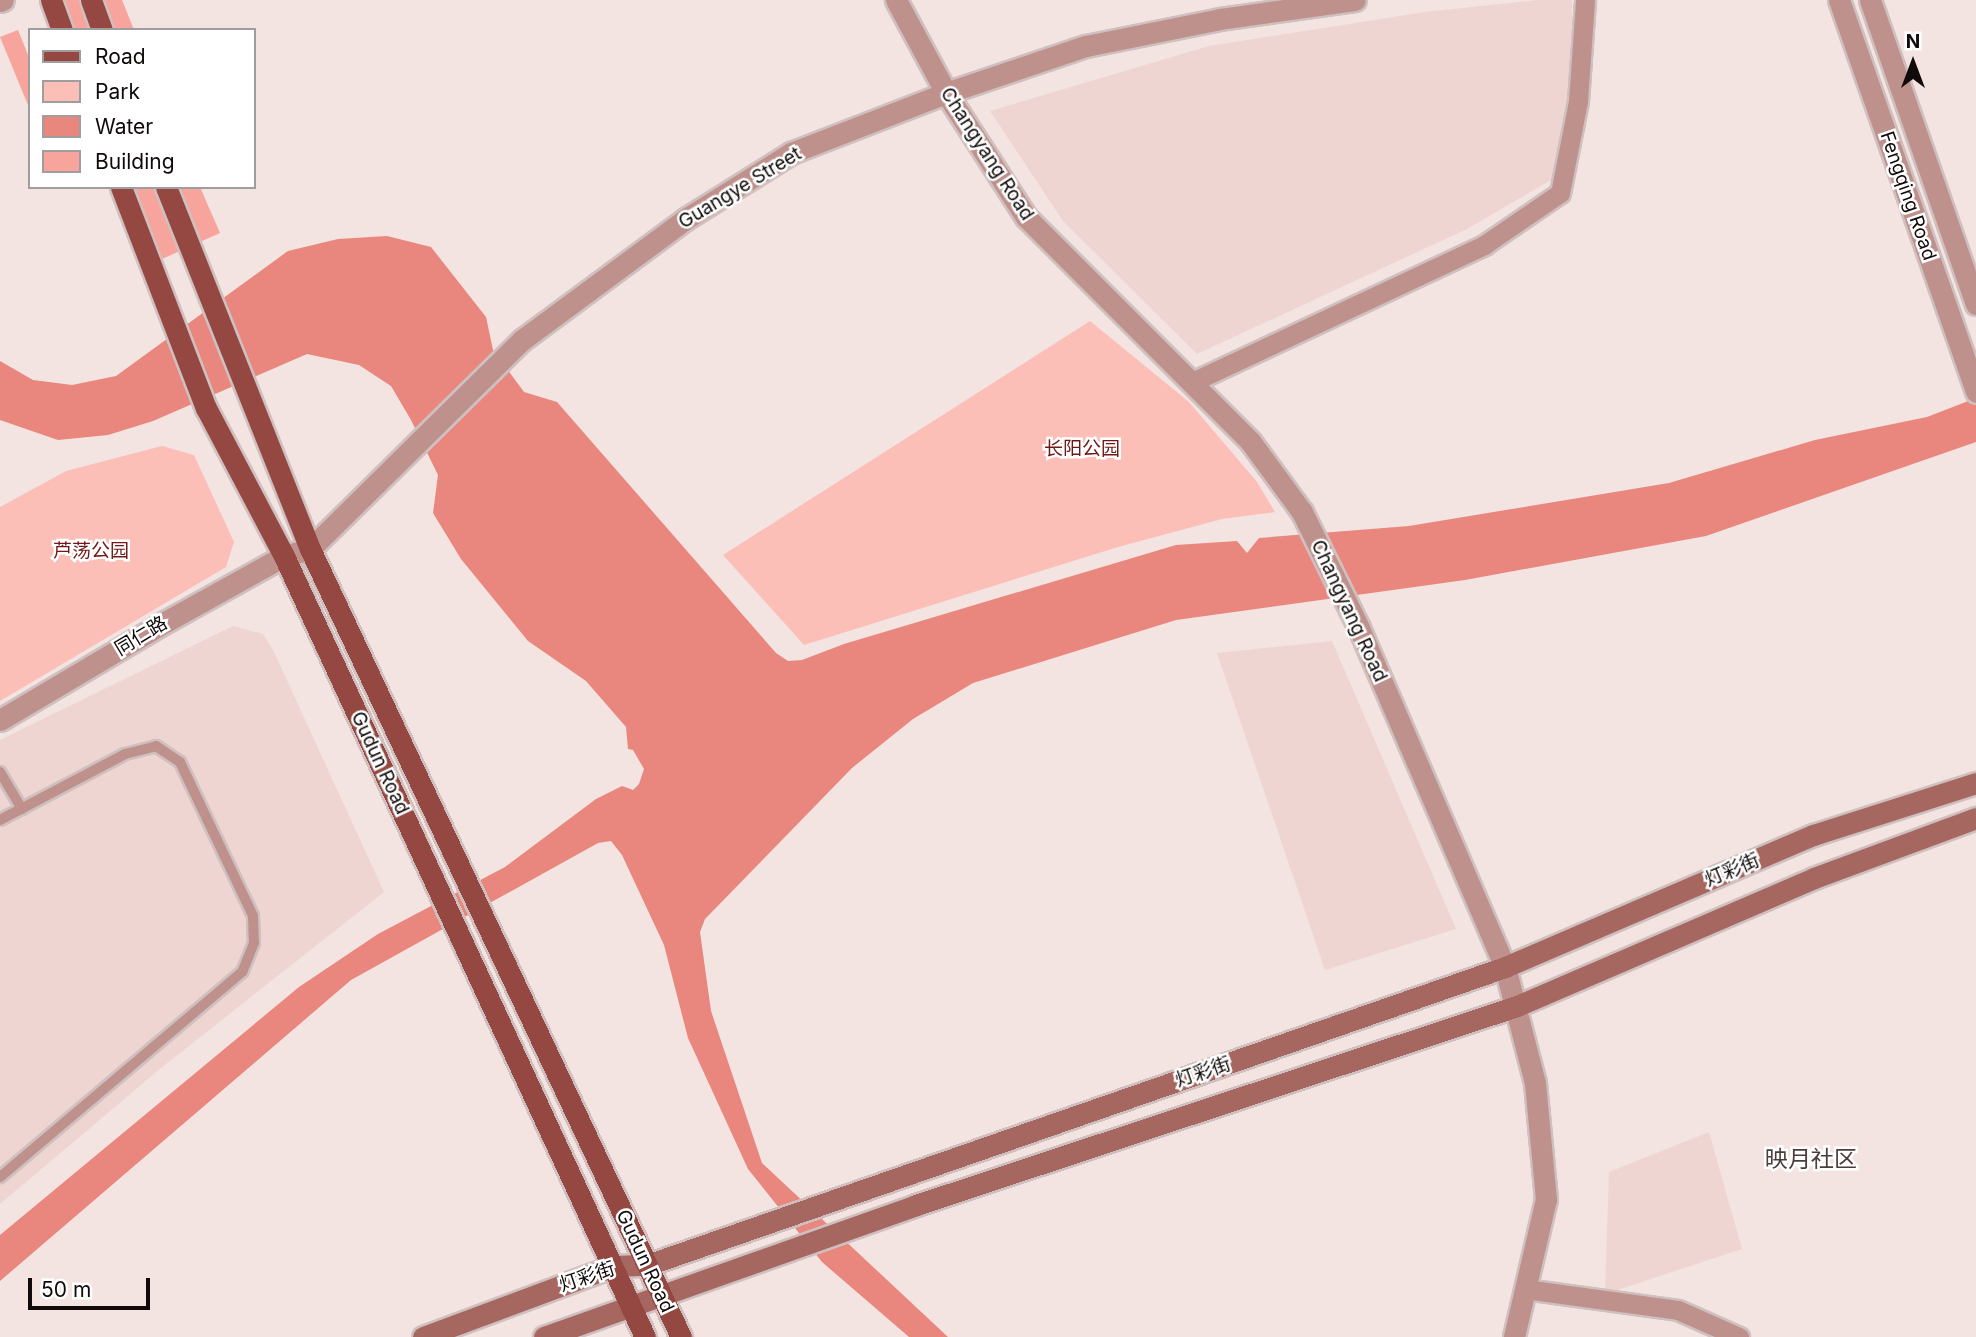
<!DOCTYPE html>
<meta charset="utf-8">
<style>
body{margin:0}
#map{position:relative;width:1976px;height:1337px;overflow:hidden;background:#f3e3e1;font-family:Inter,"Noto Sans SC",sans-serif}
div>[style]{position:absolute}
.built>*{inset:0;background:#eed5d2}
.green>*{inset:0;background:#fcbfb7}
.water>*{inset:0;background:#e9867d}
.building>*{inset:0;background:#f6a49c}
.roads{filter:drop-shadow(2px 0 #cfc0bf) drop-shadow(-2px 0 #cfc0bf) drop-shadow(0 2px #cfc0bf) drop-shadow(0 -2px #cfc0bf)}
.service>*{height:10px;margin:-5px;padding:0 5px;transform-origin:5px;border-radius:5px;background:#bf918c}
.minor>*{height:19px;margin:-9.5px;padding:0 9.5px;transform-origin:9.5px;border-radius:9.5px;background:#bf918c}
.tertiary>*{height:21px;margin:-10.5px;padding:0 10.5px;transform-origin:10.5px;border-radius:10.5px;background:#bf918c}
.secondary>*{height:21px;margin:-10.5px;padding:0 10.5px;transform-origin:10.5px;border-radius:10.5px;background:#a76761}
.primary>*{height:21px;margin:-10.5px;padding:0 10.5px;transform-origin:10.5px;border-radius:10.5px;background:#954842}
span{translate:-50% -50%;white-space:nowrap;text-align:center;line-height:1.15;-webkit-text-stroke:5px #fff;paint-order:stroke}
.street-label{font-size:19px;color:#100b0a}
.park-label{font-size:19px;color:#701817}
.quarter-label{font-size:23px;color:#4a3d3b}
.legend{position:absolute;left:28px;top:28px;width:228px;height:161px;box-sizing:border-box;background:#fff;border:2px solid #9f9d9d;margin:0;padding:9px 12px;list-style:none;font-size:21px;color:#100b0a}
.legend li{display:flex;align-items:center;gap:14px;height:35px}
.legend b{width:35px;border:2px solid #9f9d9d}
.north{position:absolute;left:1878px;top:28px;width:70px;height:70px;-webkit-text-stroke:5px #fff;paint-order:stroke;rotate:0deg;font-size:19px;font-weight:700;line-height:28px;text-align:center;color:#100b0a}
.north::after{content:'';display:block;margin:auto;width:24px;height:32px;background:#100b0a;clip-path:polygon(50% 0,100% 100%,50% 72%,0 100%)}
.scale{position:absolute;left:28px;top:1278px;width:122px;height:32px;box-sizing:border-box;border:4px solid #100b0a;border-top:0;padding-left:9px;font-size:21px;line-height:24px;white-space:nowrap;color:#100b0a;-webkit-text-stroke:5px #fff;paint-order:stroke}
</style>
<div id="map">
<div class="built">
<i style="clip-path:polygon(1538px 0,1572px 0,1571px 80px,1551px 180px,1467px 229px,1197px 354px,1063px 221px,990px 111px,1209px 46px,1425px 12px)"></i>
<i style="clip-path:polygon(233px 626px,263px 634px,274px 652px,384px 892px,161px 1068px,0 1204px,0 740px)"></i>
<i style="clip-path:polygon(1332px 641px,1456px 929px,1325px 970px,1217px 653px)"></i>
<i style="clip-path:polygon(1709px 1132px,1742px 1249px,1605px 1294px,1609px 1172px)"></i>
</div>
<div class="green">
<i style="clip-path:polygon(1090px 321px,1189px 402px,1257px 482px,1275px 512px,1222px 519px,1118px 547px,804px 645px,723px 555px)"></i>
<i style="clip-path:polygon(162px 446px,194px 455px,234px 542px,226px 567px,0 701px,0 507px,66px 471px)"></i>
</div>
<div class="water">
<i style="clip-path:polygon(387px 236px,431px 247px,486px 317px,493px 350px,524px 392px,557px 402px,776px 653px,788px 661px,802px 660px,844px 644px,1176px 545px,1237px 541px,1247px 553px,1259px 538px,1409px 526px,1669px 483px,1815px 440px,1927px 417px,1976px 398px,1976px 442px,1706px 536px,1465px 580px,1176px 620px,973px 683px,913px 719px,852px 768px,705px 919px,700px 932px,711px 1011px,762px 1163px,948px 1337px,909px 1337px,822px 1262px,748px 1169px,688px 1038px,664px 945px,622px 855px,611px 841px,598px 843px,351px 980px,0 1281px,0 1235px,299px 987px,378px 934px,505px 867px,596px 799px,622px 786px,633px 790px,639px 784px,644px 769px,633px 750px,628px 749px,626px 727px,586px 681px,528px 641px,461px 559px,433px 513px,438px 475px,411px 420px,391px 386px,359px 365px,307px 354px,153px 421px,108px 435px,58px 440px,0 420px,0 361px,33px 380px,72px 385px,116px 376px,288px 251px,338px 239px)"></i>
</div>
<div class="building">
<i style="clip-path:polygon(53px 0,122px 0,134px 30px,65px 30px)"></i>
<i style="clip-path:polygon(18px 30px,30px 60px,30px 110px,0 37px)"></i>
<i style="clip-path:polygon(131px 187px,200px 187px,220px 233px,162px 259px)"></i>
</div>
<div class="roads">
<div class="service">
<i style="left:0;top:772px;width:43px;rotate:59.3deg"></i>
<i style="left:0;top:820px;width:141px;rotate:-27.8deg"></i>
<i style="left:125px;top:754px;width:32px;rotate:-14deg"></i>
<i style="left:156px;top:746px;width:29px;rotate:34deg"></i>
<i style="left:180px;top:762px;width:170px;rotate:64.6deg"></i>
<i style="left:253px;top:916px;width:27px;rotate:88deg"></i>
<i style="left:254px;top:943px;width:31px;rotate:112deg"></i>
<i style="left:242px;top:972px;width:317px;rotate:139.7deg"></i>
</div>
<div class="minor">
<i style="left:1192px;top:382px;width:323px;rotate:-25.1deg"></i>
<i style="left:1484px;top:245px;width:92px;rotate:-34.4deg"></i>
<i style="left:1560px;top:193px;width:94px;rotate:-78.9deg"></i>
<i style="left:1578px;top:101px;width:101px;rotate:-86deg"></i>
<i style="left:1525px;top:1289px;width:154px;rotate:7.8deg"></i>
<i style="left:1678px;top:1310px;width:67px;rotate:23.9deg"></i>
</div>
<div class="tertiary">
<i style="left:896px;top:0;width:106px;rotate:61.7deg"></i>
<i style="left:946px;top:93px;width:148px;rotate:57.2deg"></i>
<i style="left:1026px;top:217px;width:317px;rotate:45deg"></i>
<i style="left:1250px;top:441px;width:88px;rotate:53.8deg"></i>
<i style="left:1302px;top:512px;width:129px;rotate:63.8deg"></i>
<i style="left:1359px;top:628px;width:369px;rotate:66.7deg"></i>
<i style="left:1505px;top:967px;width:120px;rotate:75.5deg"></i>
<i style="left:1535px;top:1083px;width:117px;rotate:84.6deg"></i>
<i style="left:1546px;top:1199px;width:142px;rotate:103.1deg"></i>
<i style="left:1839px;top:0;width:415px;rotate:70.7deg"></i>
<i style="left:1870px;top:0;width:322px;rotate:70.8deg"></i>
<i style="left:0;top:1px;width:3px;rotate:-18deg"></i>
<i style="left:0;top:720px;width:194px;rotate:-30.7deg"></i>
<i style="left:167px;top:621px;width:134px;rotate:-29.1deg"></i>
<i style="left:284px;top:556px;width:27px;rotate:-15deg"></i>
<i style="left:310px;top:549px;width:298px;rotate:-44.6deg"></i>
<i style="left:522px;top:340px;width:205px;rotate:-36.5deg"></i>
<i style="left:687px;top:218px;width:123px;rotate:-32deg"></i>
<i style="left:791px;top:153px;width:166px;rotate:-21.2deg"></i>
<i style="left:946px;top:93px;width:148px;rotate:-18.6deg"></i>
<i style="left:1086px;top:46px;width:137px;rotate:-11.4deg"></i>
<i style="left:1220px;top:19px;width:136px;rotate:-8deg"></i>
</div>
<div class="secondary">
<i style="left:423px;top:1337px;width:204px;rotate:-20.4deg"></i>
<i style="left:614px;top:1266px;width:33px;rotate:-2deg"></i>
<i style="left:647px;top:1265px;width:908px;rotate:-19.15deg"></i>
<i style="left:1505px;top:967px;width:335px;rotate:-23.2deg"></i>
<i style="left:1813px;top:835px;width:171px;rotate:-17.7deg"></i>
<i style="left:544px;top:1337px;width:395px;rotate:-19.5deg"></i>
<i style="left:916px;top:1205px;width:633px;rotate:-18.32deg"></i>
<i style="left:1517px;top:1006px;width:323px;rotate:-23.3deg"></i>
<i style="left:1814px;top:878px;width:173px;rotate:-20.3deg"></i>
</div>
<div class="primary">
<i style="left:51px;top:0;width:32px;rotate:70deg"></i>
<i style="left:91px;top:0;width:32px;rotate:70deg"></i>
<i style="left:121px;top:187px;width:237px;rotate:69deg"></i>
<i style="left:206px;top:408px;width:167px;rotate:62.2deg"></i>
<i style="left:284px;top:556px;width:860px;rotate:65.19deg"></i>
<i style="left:166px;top:187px;width:390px;rotate:68.3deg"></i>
<i style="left:310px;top:549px;width:871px;rotate:64.79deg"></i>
</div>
</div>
<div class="street-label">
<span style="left:987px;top:154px;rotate:57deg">Changyang Road</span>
<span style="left:740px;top:188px;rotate:-31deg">Guangye Street</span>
<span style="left:1908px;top:196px;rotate:71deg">Fengqing Road</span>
<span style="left:1349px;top:611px;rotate:65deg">Changyang Road</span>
<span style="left:141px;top:636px;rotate:-31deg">同仁路</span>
<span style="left:380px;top:763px;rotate:65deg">Gudun Road</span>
<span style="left:1732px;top:870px;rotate:-23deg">灯彩街</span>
<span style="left:1203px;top:1072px;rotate:-19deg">灯彩街</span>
<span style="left:645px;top:1261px;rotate:65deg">Gudun Road</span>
<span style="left:587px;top:1277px;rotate:-18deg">灯彩街</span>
</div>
<div class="park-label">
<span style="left:1082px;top:449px">长阳公园</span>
<span style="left:91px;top:551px">芦荡公园</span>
</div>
<div class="quarter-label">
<span style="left:1811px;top:1159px">映月社区</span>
</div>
<ul class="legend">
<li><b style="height:9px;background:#954842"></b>Road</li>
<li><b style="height:19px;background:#fcbfb7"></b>Park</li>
<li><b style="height:19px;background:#e9867d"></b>Water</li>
<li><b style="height:19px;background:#f6a49c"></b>Building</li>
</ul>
<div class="north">N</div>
<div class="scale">50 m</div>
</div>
